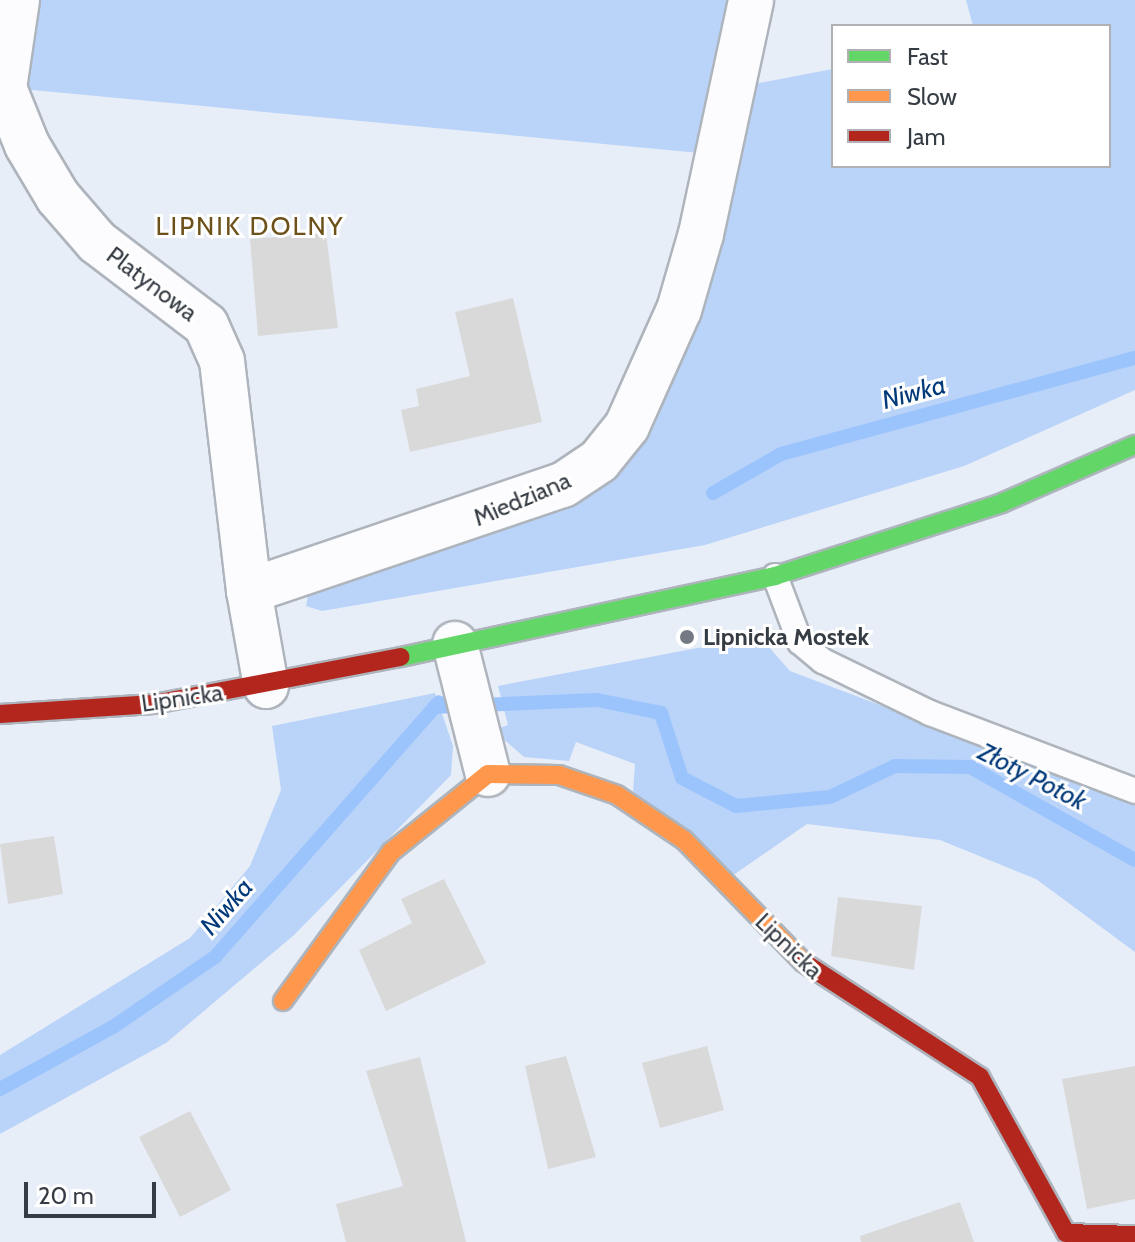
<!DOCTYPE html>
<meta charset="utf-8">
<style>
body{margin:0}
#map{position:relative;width:1135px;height:1242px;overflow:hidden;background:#e8eef8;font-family:Cabin,sans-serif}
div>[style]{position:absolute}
.forest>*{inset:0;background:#b9d3f9}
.stream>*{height:14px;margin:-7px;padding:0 7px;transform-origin:7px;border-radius:7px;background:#9cc4fc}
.building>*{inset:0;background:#d9d9da}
.roads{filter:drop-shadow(2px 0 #aeb4bc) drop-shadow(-2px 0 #aeb4bc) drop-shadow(0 2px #aeb4bc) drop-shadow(0 -2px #aeb4bc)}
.lane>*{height:24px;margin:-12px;padding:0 12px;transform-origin:12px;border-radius:12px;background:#fcfcfe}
.street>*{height:44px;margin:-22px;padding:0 22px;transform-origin:22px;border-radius:22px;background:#fcfcfe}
.fast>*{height:18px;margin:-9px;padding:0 9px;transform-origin:9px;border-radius:9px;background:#63d668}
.slow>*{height:18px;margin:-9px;padding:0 9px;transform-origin:9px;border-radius:9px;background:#ff974d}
.jam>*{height:18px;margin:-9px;padding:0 9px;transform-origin:9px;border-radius:9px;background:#b3261e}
.dots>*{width:22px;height:22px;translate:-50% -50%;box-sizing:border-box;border:4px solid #fff;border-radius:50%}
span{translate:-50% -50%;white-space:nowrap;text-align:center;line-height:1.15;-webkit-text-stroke:6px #fff;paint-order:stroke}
.street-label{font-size:24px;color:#363c44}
.poi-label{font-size:24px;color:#363c44;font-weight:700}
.left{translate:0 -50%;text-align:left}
.neighbourhood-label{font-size:26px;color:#6d511a;letter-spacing:2px}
.water-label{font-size:26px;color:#013979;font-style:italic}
.legend{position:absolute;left:831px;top:24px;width:280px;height:144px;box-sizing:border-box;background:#fff;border:2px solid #afb1b4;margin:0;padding:10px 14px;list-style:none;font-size:24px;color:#363c44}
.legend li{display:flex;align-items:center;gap:16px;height:40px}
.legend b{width:40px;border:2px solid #afb1b4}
.scale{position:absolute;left:24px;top:1182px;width:132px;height:36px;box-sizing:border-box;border:4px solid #363c44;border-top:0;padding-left:10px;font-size:24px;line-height:28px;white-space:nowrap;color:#363c44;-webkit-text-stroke:6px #fff;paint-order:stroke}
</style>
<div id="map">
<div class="forest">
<i style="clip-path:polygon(34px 0,731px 0,700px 153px,22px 89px)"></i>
<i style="clip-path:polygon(966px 0,1135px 0,1135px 390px,964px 466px,705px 545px,322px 611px,306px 606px,308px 595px,565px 509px,614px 481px,642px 446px,700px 315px,754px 84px,833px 69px,833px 166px,1109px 166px,1109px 26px,973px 26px)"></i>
<i style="clip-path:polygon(745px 639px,768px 646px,790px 671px,1135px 802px,1135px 952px,1036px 879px,940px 840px,807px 824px,732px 876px,633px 791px,635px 764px,576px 742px,569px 761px,524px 757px,493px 730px,508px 725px,498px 686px)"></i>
<i style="clip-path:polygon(435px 693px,453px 746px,451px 775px,294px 935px,166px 1043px,0 1134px,0 1055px,190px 938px,250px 866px,281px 790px,272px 726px)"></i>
</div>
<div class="stream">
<i style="left:713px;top:493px;width:78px;rotate:-29.8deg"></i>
<i style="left:781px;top:454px;width:367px;rotate:-15.2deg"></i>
<i style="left:434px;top:707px;width:163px;rotate:-2.5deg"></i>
<i style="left:597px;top:700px;width:65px;rotate:11.5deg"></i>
<i style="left:661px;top:713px;width:68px;rotate:72.1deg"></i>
<i style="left:682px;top:778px;width:61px;rotate:27.4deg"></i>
<i style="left:736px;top:806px;width:94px;rotate:-5.5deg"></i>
<i style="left:830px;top:797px;width:72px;rotate:-25.5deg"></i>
<i style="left:895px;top:766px;width:75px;rotate:0.8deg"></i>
<i style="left:970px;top:767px;width:189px;rotate:29.4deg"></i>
<i style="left:0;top:1089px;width:129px;rotate:-28.8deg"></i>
<i style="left:113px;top:1027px;width:124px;rotate:-34.5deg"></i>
<i style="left:215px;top:957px;width:339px;rotate:-48.7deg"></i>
</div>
<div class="building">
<i style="clip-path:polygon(326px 233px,338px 328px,258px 336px,250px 239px)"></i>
<i style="clip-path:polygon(513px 298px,542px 422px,410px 452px,401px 410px,419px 406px,416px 389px,470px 376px,455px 312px)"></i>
<i style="clip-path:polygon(54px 836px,63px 894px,8px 904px,0 844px)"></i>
<i style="clip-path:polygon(444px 879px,486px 963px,386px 1011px,359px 950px,412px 923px,401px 899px)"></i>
<i style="clip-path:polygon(838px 897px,922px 906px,914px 970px,831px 956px)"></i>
<i style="clip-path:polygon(707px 1046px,724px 1110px,660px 1128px,642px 1063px)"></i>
<i style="clip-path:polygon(566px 1056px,596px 1157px,548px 1169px,525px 1066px)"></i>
<i style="clip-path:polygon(420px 1057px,466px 1242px,346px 1242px,336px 1204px,403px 1186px,366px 1071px)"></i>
<i style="clip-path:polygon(1135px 1066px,1135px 1199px,1087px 1209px,1062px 1079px)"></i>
<i style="clip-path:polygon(190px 1111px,231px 1190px,180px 1217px,139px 1137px)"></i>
<i style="clip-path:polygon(960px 1202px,974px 1242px,861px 1242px,860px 1236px)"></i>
</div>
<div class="roads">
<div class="lane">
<i style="left:775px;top:576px;width:71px;rotate:69.3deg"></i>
<i style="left:800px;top:642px;width:30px;rotate:40deg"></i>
<i style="left:823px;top:661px;width:119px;rotate:25.9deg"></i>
<i style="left:930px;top:713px;width:219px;rotate:20.8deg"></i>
</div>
<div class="street">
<i style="left:17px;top:0;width:89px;rotate:98.4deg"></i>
<i style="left:4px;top:88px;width:61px;rotate:68deg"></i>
<i style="left:27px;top:145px;width:61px;rotate:59.2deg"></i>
<i style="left:58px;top:197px;width:60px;rotate:49.1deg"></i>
<i style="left:97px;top:242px;width:137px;rotate:37.3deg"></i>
<i style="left:206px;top:325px;width:39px;rotate:66deg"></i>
<i style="left:222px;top:361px;width:232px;rotate:83.3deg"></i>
<i style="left:455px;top:644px;width:134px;rotate:75.8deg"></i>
<i style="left:266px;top:686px;width:97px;rotate:-100.1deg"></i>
<i style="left:249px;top:591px;width:331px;rotate:-18.7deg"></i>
<i style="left:563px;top:485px;width:43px;rotate:-33.7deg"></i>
<i style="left:599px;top:461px;width:45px;rotate:-51.3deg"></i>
<i style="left:627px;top:426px;width:127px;rotate:-65.9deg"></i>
<i style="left:679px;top:310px;width:79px;rotate:-73.9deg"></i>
<i style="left:701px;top:234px;width:239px;rotate:-77.9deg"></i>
</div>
<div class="fast">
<i style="left:401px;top:657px;width:383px;rotate:-12.2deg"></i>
<i style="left:775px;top:576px;width:238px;rotate:-17.8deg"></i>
<i style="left:1002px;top:503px;width:145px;rotate:-23.6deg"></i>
</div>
<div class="slow">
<i style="left:283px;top:1001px;width:184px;rotate:-54.1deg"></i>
<i style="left:391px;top:852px;width:124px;rotate:-38.8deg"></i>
<i style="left:488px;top:774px;width:71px;rotate:0.8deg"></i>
<i style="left:559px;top:775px;width:61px;rotate:19deg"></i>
<i style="left:617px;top:795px;width:81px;rotate:33.9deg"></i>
<i style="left:684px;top:840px;width:170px;rotate:45.7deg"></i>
</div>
<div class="jam">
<i style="left:0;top:714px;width:154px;rotate:-3.7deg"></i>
<i style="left:154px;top:704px;width:251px;rotate:-10.8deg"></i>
<i style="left:803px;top:962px;width:211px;rotate:33deg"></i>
<i style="left:980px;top:1077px;width:178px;rotate:61.1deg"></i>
<i style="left:1066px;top:1233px;width:69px;rotate:1.7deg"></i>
</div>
</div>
<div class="dots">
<i style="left:687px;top:637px;background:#747a83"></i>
</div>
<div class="street-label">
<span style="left:152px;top:284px;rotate:37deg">Platynowa</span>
<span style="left:522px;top:499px;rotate:-23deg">Miedziana</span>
<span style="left:182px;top:698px;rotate:-8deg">Lipnicka</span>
<span style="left:789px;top:946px;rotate:44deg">Lipnicka</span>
</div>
<div class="poi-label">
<span class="left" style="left:703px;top:637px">Lipnicka Mostek</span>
</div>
<div class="neighbourhood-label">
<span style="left:250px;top:227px">LIPNIK DOLNY</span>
</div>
<div class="water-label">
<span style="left:914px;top:393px;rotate:-15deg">Niwka</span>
<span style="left:1032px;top:777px;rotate:27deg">Złoty Potok</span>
<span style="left:227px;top:907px;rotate:-49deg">Niwka</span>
</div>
<ul class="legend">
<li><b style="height:10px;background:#63d668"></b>Fast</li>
<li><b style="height:10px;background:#ff974d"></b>Slow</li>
<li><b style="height:10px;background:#b3261e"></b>Jam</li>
</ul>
<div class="scale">20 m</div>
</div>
